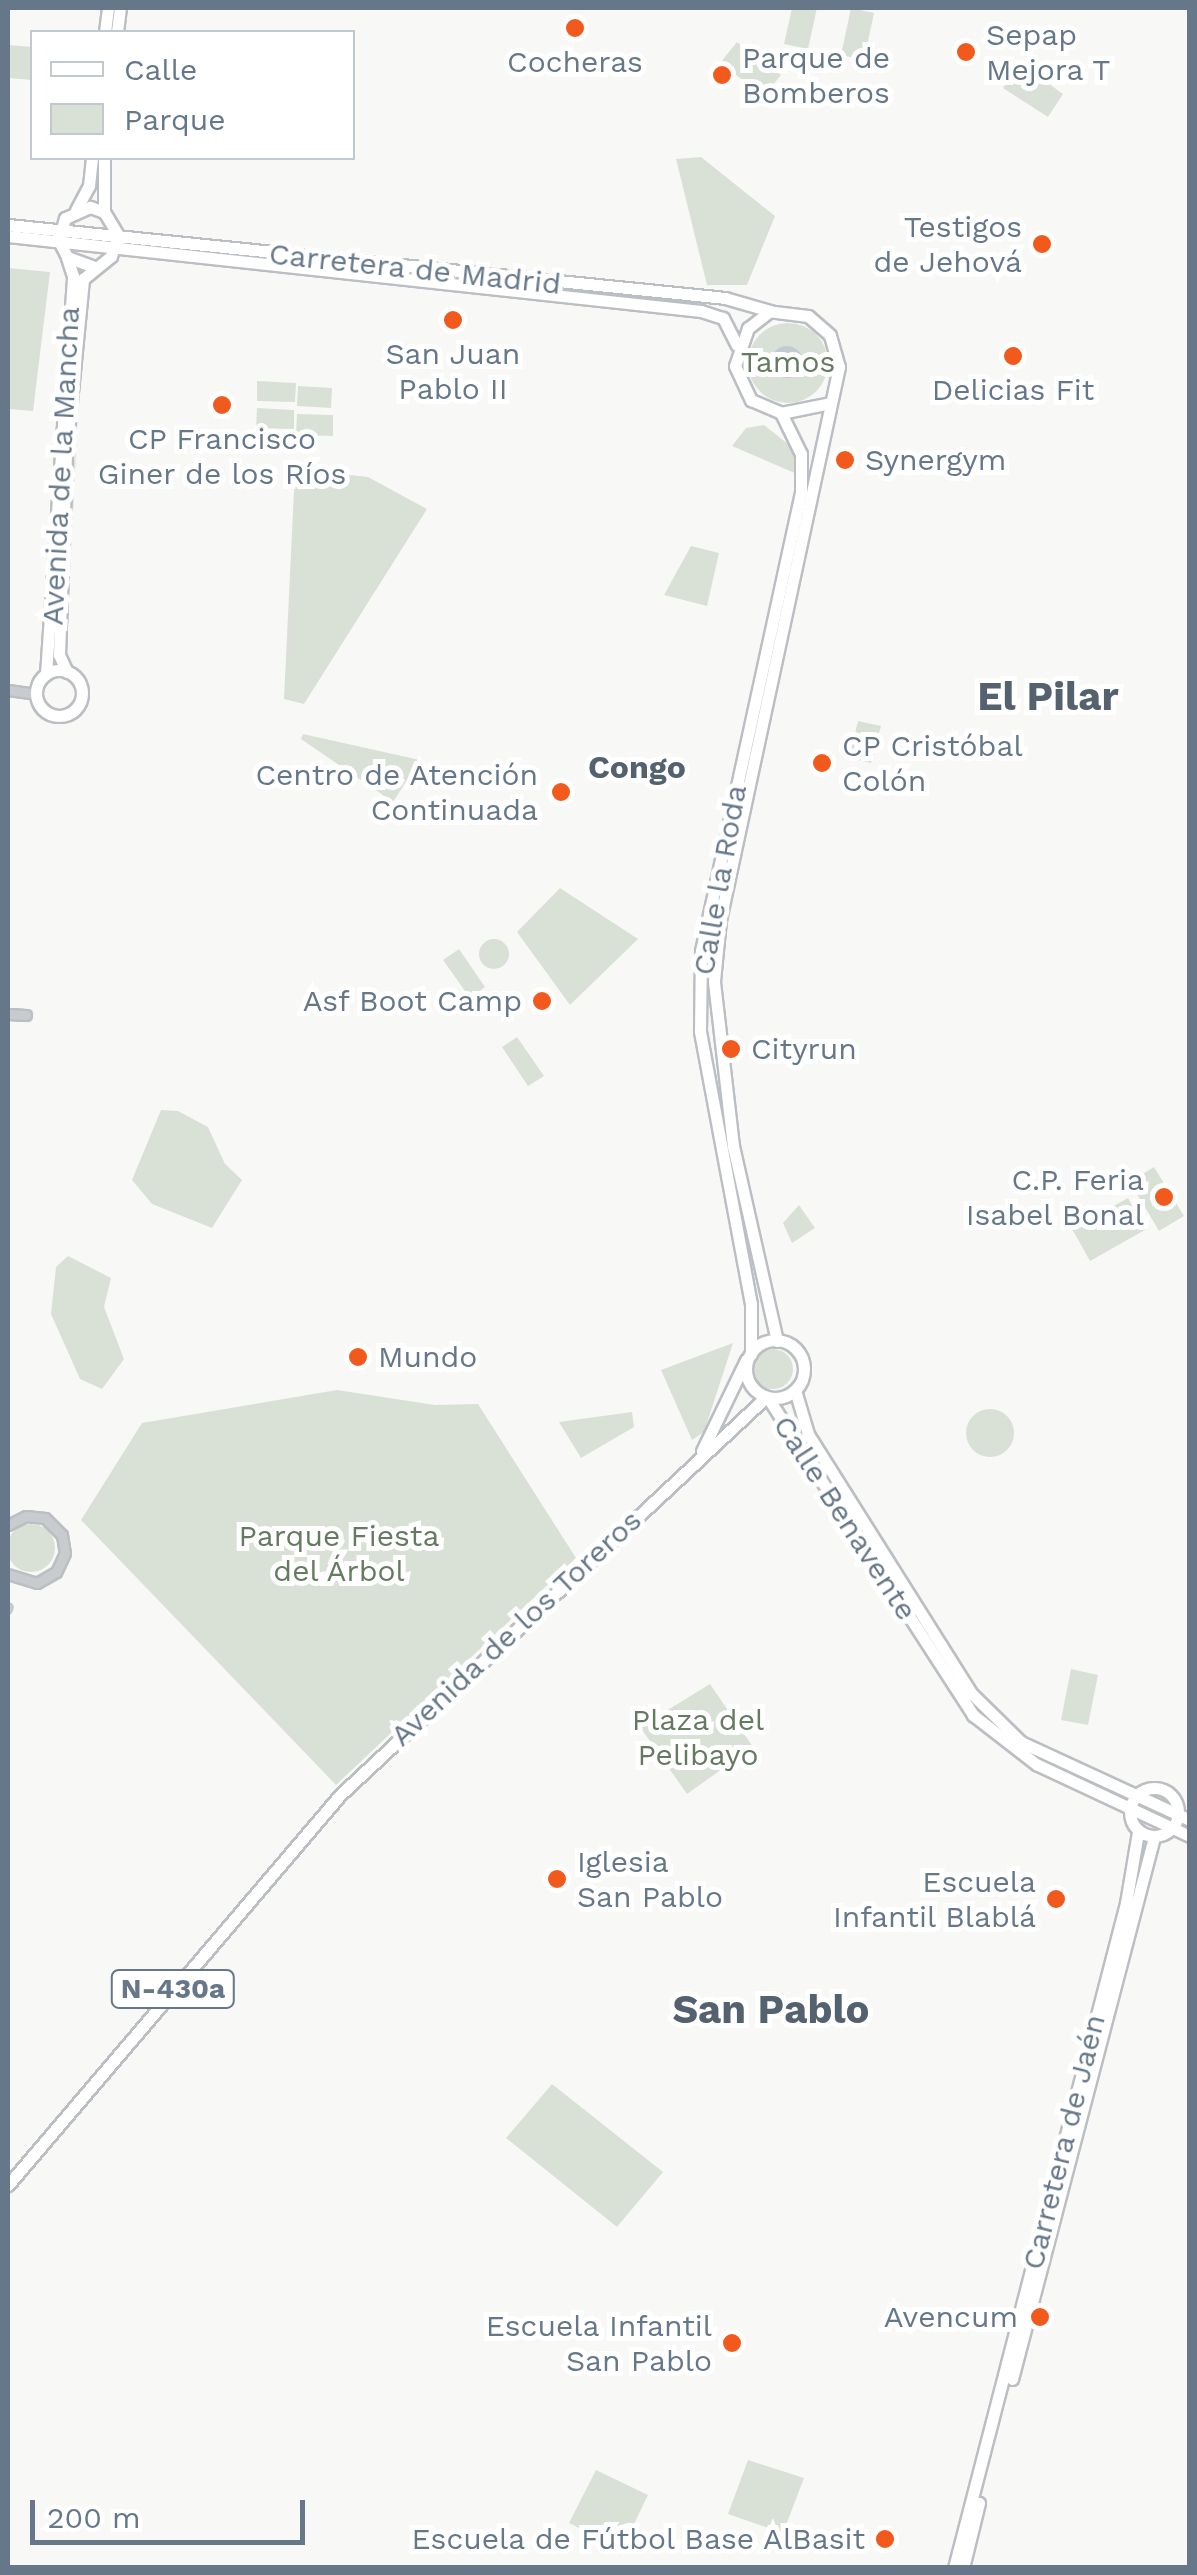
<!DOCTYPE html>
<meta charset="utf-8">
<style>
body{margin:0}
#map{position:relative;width:1197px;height:2575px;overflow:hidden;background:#f8f9f6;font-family:"Work Sans",sans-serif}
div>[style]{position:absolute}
.green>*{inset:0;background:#d9e1d6}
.round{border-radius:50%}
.water>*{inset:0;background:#c1ccd1}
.canal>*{height:10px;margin:-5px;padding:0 5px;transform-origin:5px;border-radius:5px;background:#c1ccd1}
.roads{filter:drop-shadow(2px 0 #bbbfc3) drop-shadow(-2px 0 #bbbfc3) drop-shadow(0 2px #bbbfc3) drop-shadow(0 -2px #bbbfc3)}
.tertiary>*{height:9px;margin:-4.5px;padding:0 4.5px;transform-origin:4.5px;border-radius:4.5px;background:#c8cccf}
.primary>*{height:11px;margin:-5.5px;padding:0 5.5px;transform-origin:5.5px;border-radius:5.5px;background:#fff}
.primary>.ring{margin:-5.5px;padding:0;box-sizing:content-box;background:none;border:11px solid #fff;border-radius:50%}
.trunk>*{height:11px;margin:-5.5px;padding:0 5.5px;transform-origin:5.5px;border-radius:5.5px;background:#fff}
.dots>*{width:28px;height:28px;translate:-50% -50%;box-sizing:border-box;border:5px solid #fff;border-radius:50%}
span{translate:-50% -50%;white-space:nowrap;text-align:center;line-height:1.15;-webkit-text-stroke:10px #fff;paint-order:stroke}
.shield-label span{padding:2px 8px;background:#fff;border:2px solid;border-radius:8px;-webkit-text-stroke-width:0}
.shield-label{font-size:28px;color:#657789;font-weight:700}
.poi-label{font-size:30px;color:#657789}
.left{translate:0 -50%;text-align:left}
.right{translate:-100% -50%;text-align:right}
.street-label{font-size:30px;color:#657789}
.park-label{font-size:30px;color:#657a60}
.neighbourhood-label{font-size:32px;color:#54616e;font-weight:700}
.district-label{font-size:40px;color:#54616e;font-weight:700}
.frame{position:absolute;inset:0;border:10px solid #657789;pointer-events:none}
.legend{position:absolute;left:30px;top:30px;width:325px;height:130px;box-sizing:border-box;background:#fff;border:2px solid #c1c9d0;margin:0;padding:12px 18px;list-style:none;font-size:30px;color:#657789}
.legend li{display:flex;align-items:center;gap:20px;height:50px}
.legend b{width:50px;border:2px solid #c1c9d0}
.scale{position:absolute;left:30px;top:2500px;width:275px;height:45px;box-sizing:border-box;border:5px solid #657789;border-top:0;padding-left:12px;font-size:30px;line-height:35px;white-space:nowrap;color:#657789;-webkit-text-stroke:8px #fff;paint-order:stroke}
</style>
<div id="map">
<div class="green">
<i style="clip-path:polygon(792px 8px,817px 8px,808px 49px,784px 44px)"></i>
<i style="clip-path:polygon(851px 8px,874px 13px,864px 60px,841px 55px)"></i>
<i style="clip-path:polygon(737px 42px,781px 75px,764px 96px,720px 63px)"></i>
<i style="clip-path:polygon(8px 45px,32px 47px,32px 80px,8px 78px)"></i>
<i style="clip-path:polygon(1019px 62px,1063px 94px,1048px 117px,1003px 88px)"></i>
<i style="clip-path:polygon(701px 157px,775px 216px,747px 285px,707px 285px,676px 159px)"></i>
<i style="clip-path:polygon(8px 268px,50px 272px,33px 411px,8px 409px)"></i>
<i class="round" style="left:748px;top:323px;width:80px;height:80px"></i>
<i style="clip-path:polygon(257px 381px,296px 383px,295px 402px,257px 401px)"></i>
<i style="clip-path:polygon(298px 386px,332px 388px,331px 408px,297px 406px)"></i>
<i style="clip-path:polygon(257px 408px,294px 410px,294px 429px,256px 428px)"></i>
<i style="clip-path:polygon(78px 410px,78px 411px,66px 660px,67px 557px)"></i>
<i style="clip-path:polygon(297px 414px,333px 415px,333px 436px,296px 435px)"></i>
<i style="clip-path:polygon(764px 425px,793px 448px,797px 474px,732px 446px,746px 428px)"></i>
<i style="clip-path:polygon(295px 469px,368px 477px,427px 509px,304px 704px,284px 699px)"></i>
<i style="clip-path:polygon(691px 546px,719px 553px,707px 606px,664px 595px)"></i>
<i style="clip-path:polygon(858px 721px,881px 726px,871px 763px,849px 758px)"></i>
<i style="clip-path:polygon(303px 734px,420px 760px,393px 802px,301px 739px)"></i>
<i style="clip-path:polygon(560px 888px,638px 939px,570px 1005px,517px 932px)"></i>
<i class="round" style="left:479px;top:939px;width:30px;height:30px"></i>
<i style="clip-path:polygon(459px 949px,485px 987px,470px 998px,443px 960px)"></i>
<i style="clip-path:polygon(517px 1037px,544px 1076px,528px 1086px,502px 1047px)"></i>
<i style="clip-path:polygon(161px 1110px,178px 1111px,208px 1127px,225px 1164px,242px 1180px,212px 1228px,152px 1204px,132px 1180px)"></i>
<i style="clip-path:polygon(1154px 1167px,1184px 1216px,1159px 1231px,1130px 1182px)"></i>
<i style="clip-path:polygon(1128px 1198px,1145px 1230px,1090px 1261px,1072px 1229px)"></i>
<i style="clip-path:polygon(799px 1205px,815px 1228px,792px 1243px,783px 1223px)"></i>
<i style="clip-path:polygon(68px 1256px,111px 1278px,104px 1307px,124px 1359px,102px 1389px,80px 1379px,51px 1314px,56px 1267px)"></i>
<i style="clip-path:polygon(733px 1343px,704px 1432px,692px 1440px,661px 1370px)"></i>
<i class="round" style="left:753px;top:1349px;width:40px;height:40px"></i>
<i style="clip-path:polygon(337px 1390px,435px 1405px,478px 1404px,576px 1558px,336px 1785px,81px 1520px,142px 1423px)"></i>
<i class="round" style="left:966px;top:1409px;width:48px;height:48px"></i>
<i style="clip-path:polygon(632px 1412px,634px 1427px,581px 1458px,559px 1422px)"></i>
<i class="round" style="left:7px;top:1524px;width:48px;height:48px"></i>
<i style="clip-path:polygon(1071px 1669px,1098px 1675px,1088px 1725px,1061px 1720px)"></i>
<i style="clip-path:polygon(710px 1684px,753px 1747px,687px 1794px,640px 1727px)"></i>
<i style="clip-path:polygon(552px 2084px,663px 2172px,617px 2227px,506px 2138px)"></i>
<i style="clip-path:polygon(748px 2460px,804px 2478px,783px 2533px,728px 2514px)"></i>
<i style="clip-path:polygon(596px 2470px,648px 2495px,622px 2549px,569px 2523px)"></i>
</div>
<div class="water">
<i class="round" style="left:771px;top:346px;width:32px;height:32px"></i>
</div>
<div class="canal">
<i style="left:8px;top:1610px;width:3px;rotate:-72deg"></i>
</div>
<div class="roads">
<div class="tertiary">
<i style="left:8px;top:690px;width:28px;rotate:8deg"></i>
<i style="left:8px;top:1014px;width:18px;rotate:3deg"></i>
<i style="left:8px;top:1525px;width:20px;rotate:-27deg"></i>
<i style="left:26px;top:1516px;width:19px;rotate:6deg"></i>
<i style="left:45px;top:1518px;width:24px;rotate:45deg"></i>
<i style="left:62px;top:1535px;width:18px;rotate:81deg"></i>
<i style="left:65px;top:1553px;width:21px;rotate:115deg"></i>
<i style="left:56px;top:1572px;width:22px;rotate:150deg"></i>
<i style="left:37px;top:1583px;width:30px;rotate:-163deg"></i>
</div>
<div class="primary">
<i style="left:105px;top:32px;width:24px;rotate:-83deg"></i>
<i style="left:117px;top:32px;width:24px;rotate:-83deg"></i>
<i style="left:76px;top:210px;width:27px;rotate:-62deg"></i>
<i style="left:89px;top:186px;width:28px;rotate:-84deg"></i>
<i style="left:104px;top:212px;width:54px;rotate:-90deg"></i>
<i style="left:8px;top:225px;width:721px;rotate:5.81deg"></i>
<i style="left:725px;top:298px;width:47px;rotate:16.1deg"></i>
<i style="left:8px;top:236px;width:697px;rotate:6.18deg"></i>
<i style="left:701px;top:311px;width:23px;rotate:18deg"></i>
<i style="left:723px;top:318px;width:30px;rotate:63deg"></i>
<i class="ring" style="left:36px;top:670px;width:35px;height:35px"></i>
<i style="left:67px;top:672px;width:19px;rotate:-115deg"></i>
<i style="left:59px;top:655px;width:202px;rotate:-88deg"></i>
<i style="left:66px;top:453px;width:175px;rotate:-84.4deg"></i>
<i style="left:83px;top:279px;width:36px;rotate:-39deg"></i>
<i style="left:111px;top:256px;width:22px;rotate:-72deg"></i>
<i style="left:118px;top:235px;width:27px;rotate:-121deg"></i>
<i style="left:104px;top:212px;width:15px;rotate:-160deg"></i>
<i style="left:90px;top:207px;width:27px;rotate:156deg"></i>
<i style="left:65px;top:218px;width:24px;rotate:105deg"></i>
<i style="left:59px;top:241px;width:18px;rotate:63deg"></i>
<i style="left:67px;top:257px;width:27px;rotate:20deg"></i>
<i style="left:46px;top:674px;width:399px;rotate:-86.1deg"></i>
<i style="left:73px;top:276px;width:20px;rotate:-108deg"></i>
<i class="ring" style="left:746px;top:1340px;width:47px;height:47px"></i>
<i style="left:777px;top:1341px;width:200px;rotate:-102.7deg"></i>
<i style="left:733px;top:1146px;width:166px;rotate:-96.6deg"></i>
<i style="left:714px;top:981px;width:61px;rotate:-84.4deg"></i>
<i style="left:720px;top:920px;width:566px;rotate:-77.86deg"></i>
<i style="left:839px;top:367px;width:33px;rotate:-106deg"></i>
<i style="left:830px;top:335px;width:29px;rotate:-139deg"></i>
<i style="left:808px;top:316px;width:38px;rotate:-173deg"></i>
<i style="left:770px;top:311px;width:28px;rotate:142deg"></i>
<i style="left:748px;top:328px;width:40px;rotate:108.9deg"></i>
<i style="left:735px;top:366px;width:38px;rotate:65deg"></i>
<i style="left:751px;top:400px;width:33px;rotate:23deg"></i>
<i style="left:781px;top:413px;width:50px;rotate:-11.5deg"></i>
<i style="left:751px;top:1354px;width:50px;rotate:-90deg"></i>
<i style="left:751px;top:1304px;width:278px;rotate:-100.6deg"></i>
<i style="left:700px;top:1031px;width:80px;rotate:-89.3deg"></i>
<i style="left:701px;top:951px;width:468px;rotate:-77.7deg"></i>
<i style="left:801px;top:494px;width:40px;rotate:-90deg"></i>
<i style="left:801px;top:454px;width:46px;rotate:-116deg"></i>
<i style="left:795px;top:1390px;width:46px;rotate:73.5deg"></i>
<i style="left:808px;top:1434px;width:307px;rotate:57.8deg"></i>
<i style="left:972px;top:1694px;width:69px;rotate:44.4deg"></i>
<i style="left:1021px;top:1742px;width:186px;rotate:24.8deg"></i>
<i style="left:768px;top:1398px;width:378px;rotate:57.1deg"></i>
<i style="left:973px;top:1715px;width:80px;rotate:37.9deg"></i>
<i style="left:1036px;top:1764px;width:170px;rotate:25.1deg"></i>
<i style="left:702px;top:1451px;width:101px;rotate:-64.2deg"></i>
<i class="ring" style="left:1130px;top:1788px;width:37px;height:37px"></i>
<i style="left:340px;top:1795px;width:583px;rotate:-43.05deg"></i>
<i style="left:1012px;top:2379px;width:560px;rotate:-75.32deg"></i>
<i style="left:954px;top:2568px;width:687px;rotate:-75.5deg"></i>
<i style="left:1126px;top:1903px;width:72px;rotate:-80.4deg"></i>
<i style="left:963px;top:2568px;width:67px;rotate:-76.2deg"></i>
</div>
<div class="trunk">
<i style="left:8px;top:2185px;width:512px;rotate:-49.59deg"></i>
</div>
</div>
<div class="dots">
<i style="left:575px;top:28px;background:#f2591c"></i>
<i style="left:966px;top:52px;background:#f2591c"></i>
<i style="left:722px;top:75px;background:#f2591c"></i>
<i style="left:1042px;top:244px;background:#f2591c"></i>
<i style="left:453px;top:320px;background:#f2591c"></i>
<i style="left:1013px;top:356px;background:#f2591c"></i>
<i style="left:222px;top:405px;background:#f2591c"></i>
<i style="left:845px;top:460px;background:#f2591c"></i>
<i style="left:822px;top:763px;background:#f2591c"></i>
<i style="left:561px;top:792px;background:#f2591c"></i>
<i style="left:542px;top:1001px;background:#f2591c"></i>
<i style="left:731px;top:1049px;background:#f2591c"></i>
<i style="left:1164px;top:1197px;background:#f2591c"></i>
<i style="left:358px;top:1357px;background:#f2591c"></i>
<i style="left:557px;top:1879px;background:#f2591c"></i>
<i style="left:1056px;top:1899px;background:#f2591c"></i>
<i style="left:1040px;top:2317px;background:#f2591c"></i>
<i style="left:732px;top:2343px;background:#f2591c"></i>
<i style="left:885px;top:2539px;background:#f2591c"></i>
</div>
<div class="shield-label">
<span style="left:173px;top:1989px">N-430a</span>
</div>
<div class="poi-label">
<span class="left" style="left:986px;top:52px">Sepap<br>Mejora T</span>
<span class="left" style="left:742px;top:75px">Parque de<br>Bomberos</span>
<span style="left:575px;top:62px">Cocheras</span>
<span class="right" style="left:1022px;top:244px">Testigos<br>de Jehová</span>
<span style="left:453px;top:371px">San Juan<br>Pablo II</span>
<span style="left:1013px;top:390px">Delicias Fit</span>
<span style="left:222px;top:456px">CP Francisco<br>Giner de los Ríos</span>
<span class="left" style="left:865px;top:460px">Synergym</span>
<span class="left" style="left:842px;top:763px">CP Cristóbal<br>Colón</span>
<span class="right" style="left:538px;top:792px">Centro de Atención<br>Continuada</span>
<span class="right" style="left:522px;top:1001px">Asf Boot Camp</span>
<span class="left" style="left:751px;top:1049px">Cityrun</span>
<span class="right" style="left:1144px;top:1197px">C.P. Feria<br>Isabel Bonal</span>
<span class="left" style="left:378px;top:1357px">Mundo</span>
<span class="left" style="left:577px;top:1879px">Iglesia<br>San Pablo</span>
<span class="right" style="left:1036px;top:1899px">Escuela<br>Infantil Blablá</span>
<span class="right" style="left:1018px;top:2317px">Avencum</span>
<span class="right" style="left:712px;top:2343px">Escuela Infantil<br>San Pablo</span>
<span class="right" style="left:865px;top:2539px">Escuela de Fútbol Base AlBasit</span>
</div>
<div class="street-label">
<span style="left:415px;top:269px;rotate:6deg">Carretera de Madrid</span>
<span style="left:61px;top:466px;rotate:-87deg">Avenida de la Mancha</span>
<span style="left:720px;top:880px;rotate:-80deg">Calle la Roda</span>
<span style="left:845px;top:1518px;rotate:57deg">Calle Benavente</span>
<span style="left:516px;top:1628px;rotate:-43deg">Avenida de los Toreros</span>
<span style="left:1064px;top:2142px;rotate:-76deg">Carretera de Jaén</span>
</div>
<div class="park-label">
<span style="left:788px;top:362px">Tamos</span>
<span style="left:339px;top:1553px">Parque Fiesta<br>del Árbol</span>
<span style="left:698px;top:1737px">Plaza del<br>Pelibayo</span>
</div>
<div class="neighbourhood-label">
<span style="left:637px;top:767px">Congo</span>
</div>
<div class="district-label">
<span style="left:1048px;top:697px">El Pilar</span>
<span style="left:771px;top:2010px">San Pablo</span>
</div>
<div class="frame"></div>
<ul class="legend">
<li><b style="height:12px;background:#fff"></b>Calle</li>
<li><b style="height:28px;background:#d9e1d6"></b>Parque</li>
</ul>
<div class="scale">200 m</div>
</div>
